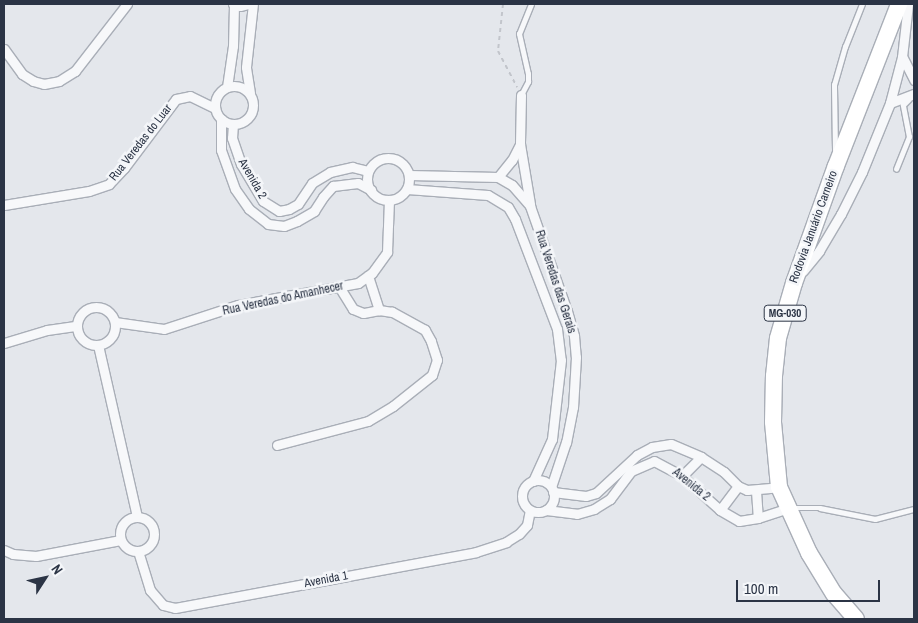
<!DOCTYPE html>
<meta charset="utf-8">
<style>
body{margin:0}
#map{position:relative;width:918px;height:623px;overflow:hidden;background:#e4e7ec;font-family:"Archivo Narrow",sans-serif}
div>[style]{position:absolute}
.path>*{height:2px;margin-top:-1px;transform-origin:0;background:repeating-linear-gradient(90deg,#c2c5cb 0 4px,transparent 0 8px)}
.roads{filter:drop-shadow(1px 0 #a9aeb7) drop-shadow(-1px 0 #a9aeb7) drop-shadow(0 1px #a9aeb7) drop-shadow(0 -1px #a9aeb7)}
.lane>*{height:4.5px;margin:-2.25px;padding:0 2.25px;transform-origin:2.25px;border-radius:2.25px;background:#f7f8fa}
.street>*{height:9px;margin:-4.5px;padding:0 4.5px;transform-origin:4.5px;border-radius:4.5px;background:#f7f8fa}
.street>.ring{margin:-4.5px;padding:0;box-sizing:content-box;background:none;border:9px solid #f7f8fa;border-radius:50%}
.highway>*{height:16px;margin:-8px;padding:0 8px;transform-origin:8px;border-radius:8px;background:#fff}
span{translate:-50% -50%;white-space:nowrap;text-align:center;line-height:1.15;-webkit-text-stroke:5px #f4f6f9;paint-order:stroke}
.shield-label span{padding:1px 4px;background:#f4f6f9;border:1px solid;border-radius:4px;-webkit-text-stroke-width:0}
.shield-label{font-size:11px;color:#2b3445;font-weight:700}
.street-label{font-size:12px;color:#2b3445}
.frame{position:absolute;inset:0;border:5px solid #2b3445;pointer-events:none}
.north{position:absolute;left:20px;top:553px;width:50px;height:50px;-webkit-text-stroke:4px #f4f6f9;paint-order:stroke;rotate:55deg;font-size:14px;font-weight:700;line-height:20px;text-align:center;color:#2b3445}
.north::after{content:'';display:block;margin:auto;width:18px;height:22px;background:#2b3445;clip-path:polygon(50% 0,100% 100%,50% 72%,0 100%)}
.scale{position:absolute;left:736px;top:580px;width:144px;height:22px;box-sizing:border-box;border:2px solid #2b3445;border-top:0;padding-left:6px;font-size:15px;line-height:18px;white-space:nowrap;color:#2b3445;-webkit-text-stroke:4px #f4f6f9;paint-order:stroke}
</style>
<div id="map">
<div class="path">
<i style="left:503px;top:4px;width:47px;rotate:96.1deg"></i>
<i style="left:498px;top:51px;width:41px;rotate:62.2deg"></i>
</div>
<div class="roads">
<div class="lane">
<i style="left:521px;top:95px;width:15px;rotate:-62deg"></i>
<i style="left:528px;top:82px;width:8px;rotate:-90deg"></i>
<i style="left:528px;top:74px;width:41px;rotate:-102.7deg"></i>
<i style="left:519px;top:34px;width:32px;rotate:-68deg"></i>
<i style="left:835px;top:150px;width:65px;rotate:-90.9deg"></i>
<i style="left:834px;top:85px;width:40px;rotate:-74deg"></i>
<i style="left:845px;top:47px;width:46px;rotate:-68.4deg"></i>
<i style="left:896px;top:169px;width:35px;rotate:-68deg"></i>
<i style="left:909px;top:137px;width:33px;rotate:-101deg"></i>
<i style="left:903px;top:105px;width:8px;rotate:-45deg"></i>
<i style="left:793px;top:508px;width:27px"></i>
<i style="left:820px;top:508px;width:56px;rotate:11.3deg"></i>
<i style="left:875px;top:519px;width:40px;rotate:-14.4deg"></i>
</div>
<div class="street">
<i style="left:233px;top:4px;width:7px;rotate:16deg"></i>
<i style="left:240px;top:6px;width:9px;rotate:-13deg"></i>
<i style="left:4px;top:49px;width:31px;rotate:54deg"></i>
<i style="left:22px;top:74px;width:13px;rotate:32deg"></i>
<i style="left:33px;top:81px;width:11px;rotate:15deg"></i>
<i style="left:44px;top:84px;width:15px;rotate:-11deg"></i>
<i style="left:59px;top:81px;width:19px;rotate:-32deg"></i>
<i style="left:75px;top:71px;width:85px;rotate:-52.2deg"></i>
<i style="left:903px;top:58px;width:25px;rotate:63deg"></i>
<i class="ring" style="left:215px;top:86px;width:29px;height:29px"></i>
<i style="left:227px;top:87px;width:41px;rotate:-81.7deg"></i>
<i style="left:233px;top:46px;width:42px;rotate:-88.6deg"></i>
<i style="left:250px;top:93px;width:26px;rotate:-99deg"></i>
<i style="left:246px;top:67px;width:63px;rotate:-83.7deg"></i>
<i style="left:521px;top:95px;width:49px;rotate:91.2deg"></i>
<i style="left:520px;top:144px;width:61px;rotate:80.5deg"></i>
<i style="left:890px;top:103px;width:26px;rotate:-21deg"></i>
<i style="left:221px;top:119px;width:31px;rotate:90deg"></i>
<i style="left:221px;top:150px;width:41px;rotate:70.3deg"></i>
<i style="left:235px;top:189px;width:24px;rotate:55deg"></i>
<i style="left:249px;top:209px;width:24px;rotate:38deg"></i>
<i style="left:268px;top:224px;width:16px;rotate:7deg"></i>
<i style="left:284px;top:226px;width:14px;rotate:-21deg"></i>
<i style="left:297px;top:221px;width:20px;rotate:-30deg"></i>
<i style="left:314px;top:211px;width:17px;rotate:-57deg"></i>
<i style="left:323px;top:197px;width:15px;rotate:-48deg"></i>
<i style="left:333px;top:186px;width:25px;rotate:-7deg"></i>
<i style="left:358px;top:183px;width:15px;rotate:28deg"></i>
<i style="left:233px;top:124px;width:14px;rotate:94deg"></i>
<i style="left:232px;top:138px;width:28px;rotate:71deg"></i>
<i style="left:241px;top:164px;width:43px;rotate:59.3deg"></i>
<i style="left:263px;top:201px;width:19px;rotate:32deg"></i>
<i style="left:279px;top:211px;width:10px;rotate:-11deg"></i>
<i style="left:289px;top:209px;width:10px;rotate:-29deg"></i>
<i style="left:298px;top:204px;width:25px;rotate:-56deg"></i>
<i style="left:312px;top:183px;width:21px;rotate:-31deg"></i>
<i style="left:330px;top:172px;width:23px;rotate:-13deg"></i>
<i style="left:352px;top:167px;width:16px;rotate:14deg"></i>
<i class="ring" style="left:367px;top:158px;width:33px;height:33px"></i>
<i style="left:409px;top:175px;width:89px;rotate:1.3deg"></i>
<i style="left:498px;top:177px;width:16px;rotate:30deg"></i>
<i style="left:512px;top:185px;width:28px;rotate:49deg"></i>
<i style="left:530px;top:206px;width:111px;rotate:70.6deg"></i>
<i style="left:567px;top:311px;width:26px;rotate:74deg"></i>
<i style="left:574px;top:336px;width:21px;rotate:85deg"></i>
<i style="left:576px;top:357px;width:50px;rotate:93.4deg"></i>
<i style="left:573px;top:407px;width:36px;rotate:101deg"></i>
<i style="left:566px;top:442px;width:47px;rotate:108.4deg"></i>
<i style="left:498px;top:177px;width:22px;rotate:-51deg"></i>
<i style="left:512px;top:160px;width:18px;rotate:-63deg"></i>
<i style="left:407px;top:189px;width:81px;rotate:4.2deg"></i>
<i style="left:488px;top:195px;width:23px;rotate:31deg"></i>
<i style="left:508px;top:207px;width:14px;rotate:60deg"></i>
<i style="left:515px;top:219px;width:118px;rotate:69.1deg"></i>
<i style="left:557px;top:329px;width:31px;rotate:83deg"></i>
<i style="left:561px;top:360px;width:80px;rotate:96.5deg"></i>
<i style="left:552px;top:439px;width:46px;rotate:114.3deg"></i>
<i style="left:4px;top:205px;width:86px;rotate:-9.4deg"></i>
<i style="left:89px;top:191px;width:21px;rotate:-19deg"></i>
<i style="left:109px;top:184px;width:22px;rotate:-47deg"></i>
<i style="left:124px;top:168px;width:86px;rotate:-53deg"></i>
<i style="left:176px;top:99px;width:14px;rotate:-12deg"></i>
<i style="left:190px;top:96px;width:28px;rotate:26deg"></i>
<i style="left:803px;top:271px;width:26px;rotate:-51deg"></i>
<i style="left:819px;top:251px;width:43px;rotate:-59.3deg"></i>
<i style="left:841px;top:214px;width:47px;rotate:-63.4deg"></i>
<i style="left:862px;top:172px;width:74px;rotate:-67.9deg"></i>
<i style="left:890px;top:103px;width:48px;rotate:-75.4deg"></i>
<i style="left:902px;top:57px;width:53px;rotate:-83.5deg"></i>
<i style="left:368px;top:276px;width:36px;rotate:72deg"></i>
<i class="ring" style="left:77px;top:307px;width:29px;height:29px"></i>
<i style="left:115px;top:322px;width:49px;rotate:8.1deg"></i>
<i style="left:164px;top:329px;width:78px;rotate:-18deg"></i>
<i style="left:238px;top:305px;width:122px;rotate:-10.4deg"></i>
<i style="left:358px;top:283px;width:17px;rotate:-36deg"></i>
<i style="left:372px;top:273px;width:26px;rotate:-54deg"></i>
<i style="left:387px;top:252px;width:52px;rotate:-87.8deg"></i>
<i style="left:4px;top:343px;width:45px;rotate:-16.8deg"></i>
<i style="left:47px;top:330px;width:30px;rotate:-8deg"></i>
<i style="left:98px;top:345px;width:176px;rotate:77.2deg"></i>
<i style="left:277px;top:445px;width:94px;rotate:-14.8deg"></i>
<i style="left:368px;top:421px;width:29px;rotate:-31deg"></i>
<i style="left:393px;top:406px;width:50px;rotate:-38.5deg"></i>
<i style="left:432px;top:375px;width:16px;rotate:-72deg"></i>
<i style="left:437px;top:360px;width:20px;rotate:-108deg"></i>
<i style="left:431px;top:341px;width:13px;rotate:-119deg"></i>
<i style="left:425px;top:330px;width:38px;rotate:-151deg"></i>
<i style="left:392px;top:312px;width:13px;rotate:-171deg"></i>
<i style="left:379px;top:310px;width:16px;rotate:169deg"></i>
<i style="left:363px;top:313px;width:11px;rotate:-158deg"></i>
<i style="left:353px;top:309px;width:26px;rotate:-122deg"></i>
<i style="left:682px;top:476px;width:27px;rotate:-45deg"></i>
<i class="ring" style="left:522px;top:480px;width:23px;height:23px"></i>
<i style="left:756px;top:491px;width:27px;rotate:86deg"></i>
<i style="left:553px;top:492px;width:33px;rotate:7deg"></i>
<i style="left:586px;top:496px;width:10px;rotate:-17deg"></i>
<i style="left:596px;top:493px;width:56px;rotate:-42.8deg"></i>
<i style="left:637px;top:455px;width:17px;rotate:-28deg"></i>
<i style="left:652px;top:447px;width:19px;rotate:-9deg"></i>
<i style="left:671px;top:444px;width:33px;rotate:23deg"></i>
<i style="left:701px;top:457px;width:27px;rotate:33deg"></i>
<i style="left:724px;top:472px;width:20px;rotate:45deg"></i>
<i style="left:738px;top:486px;width:10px;rotate:24deg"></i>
<i style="left:747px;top:490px;width:32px;rotate:-5deg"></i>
<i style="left:546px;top:510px;width:31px;rotate:7deg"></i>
<i style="left:577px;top:514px;width:18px;rotate:-16deg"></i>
<i style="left:594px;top:509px;width:19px;rotate:-32deg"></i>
<i style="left:610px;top:499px;width:35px;rotate:-53deg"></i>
<i style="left:631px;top:471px;width:25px;rotate:-23deg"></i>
<i style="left:654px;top:461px;width:32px;rotate:28deg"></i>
<i style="left:682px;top:476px;width:51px;rotate:41.8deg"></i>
<i style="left:720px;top:510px;width:22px;rotate:30deg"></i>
<i style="left:739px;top:521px;width:19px;rotate:-9deg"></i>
<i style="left:758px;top:518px;width:33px;rotate:-18deg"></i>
<i style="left:720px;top:510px;width:30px;rotate:-53deg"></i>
<i class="ring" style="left:120px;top:517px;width:25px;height:25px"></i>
<i style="left:4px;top:550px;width:10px;rotate:24deg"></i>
<i style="left:13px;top:554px;width:23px;rotate:5deg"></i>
<i style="left:36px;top:556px;width:86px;rotate:-10.7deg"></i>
<i style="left:138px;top:551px;width:41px;rotate:72.9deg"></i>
<i style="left:150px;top:590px;width:20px;rotate:49deg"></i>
<i style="left:163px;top:605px;width:12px;rotate:14deg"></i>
<i style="left:175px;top:608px;width:306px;rotate:-10.5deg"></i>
<i style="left:476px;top:552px;width:32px;rotate:-18deg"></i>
<i style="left:506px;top:542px;width:15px;rotate:-32deg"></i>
<i style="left:519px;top:534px;width:12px;rotate:-48deg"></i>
<i style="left:527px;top:525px;width:15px;rotate:-79deg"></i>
</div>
<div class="highway">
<i style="left:856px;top:619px;width:33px;rotate:-131deg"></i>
<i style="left:834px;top:594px;width:48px;rotate:-121.4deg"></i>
<i style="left:809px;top:553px;width:72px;rotate:-114.4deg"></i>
<i style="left:779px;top:487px;width:65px;rotate:-95.3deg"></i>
<i style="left:773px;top:422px;width:46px;rotate:-88.8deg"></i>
<i style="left:774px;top:376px;width:38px;rotate:-84deg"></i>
<i style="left:778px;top:338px;width:57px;rotate:-73.8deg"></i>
<i style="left:794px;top:283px;width:124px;rotate:-70.3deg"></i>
<i style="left:836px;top:166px;width:174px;rotate:-68.7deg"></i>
</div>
</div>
<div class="shield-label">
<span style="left:785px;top:313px">MG-030</span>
</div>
<div class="street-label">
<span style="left:141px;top:143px;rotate:-52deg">Rua Veredas do Luar</span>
<span style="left:252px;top:179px;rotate:60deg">Avenida 2</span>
<span style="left:814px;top:227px;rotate:-70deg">Rodovia Januário Carneiro</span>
<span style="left:555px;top:282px;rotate:72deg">Rua Veredas das Gerais</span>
<span style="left:283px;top:299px;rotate:-12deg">Rua Veredas do Amanhecer</span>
<span style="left:691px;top:485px;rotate:39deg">Avenida 2</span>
<span style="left:326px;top:580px;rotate:-11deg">Avenida 1</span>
</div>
<div class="frame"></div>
<div class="north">N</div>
<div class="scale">100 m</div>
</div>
